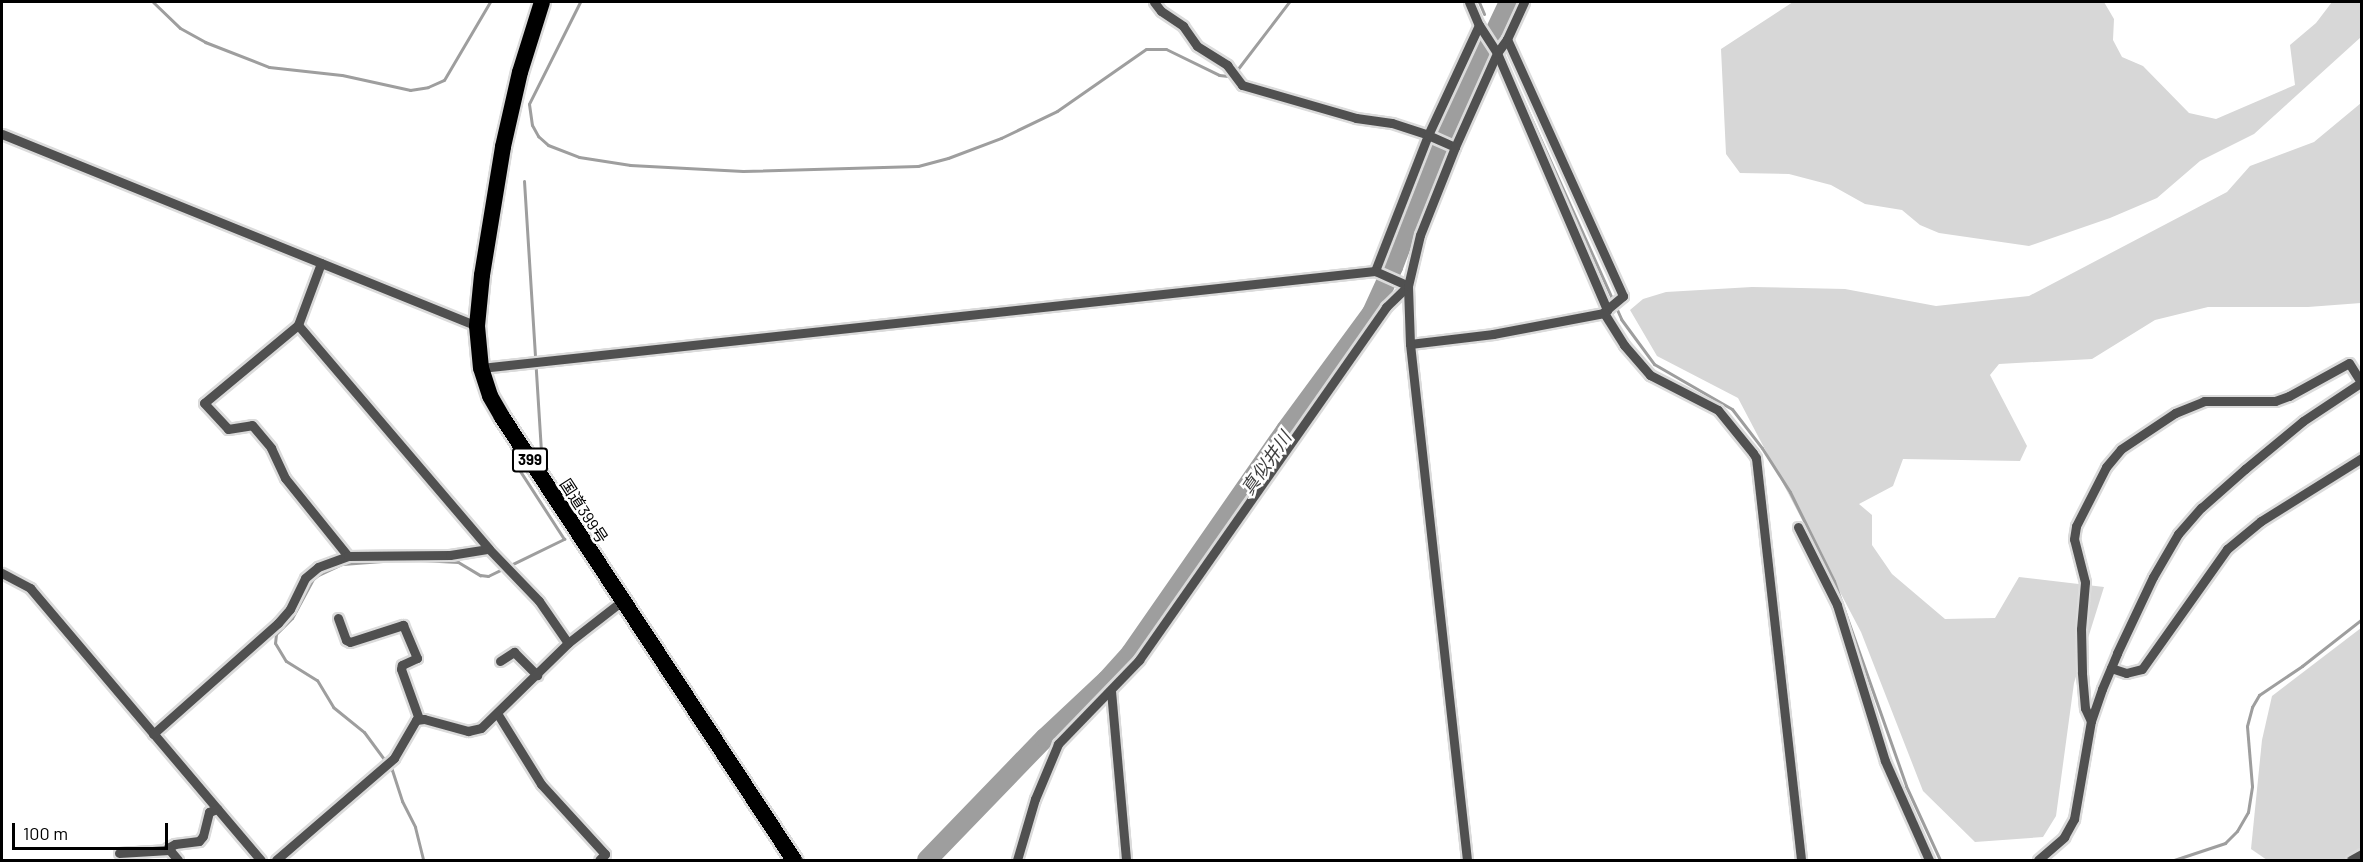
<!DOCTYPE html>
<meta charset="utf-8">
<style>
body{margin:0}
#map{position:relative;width:2363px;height:862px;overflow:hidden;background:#fff;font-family:Barlow,"Noto Sans JP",sans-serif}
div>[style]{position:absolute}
.green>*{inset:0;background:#d7d7d7}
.stream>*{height:3px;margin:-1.5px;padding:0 1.5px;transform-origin:1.5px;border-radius:1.5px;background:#9e9e9e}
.river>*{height:20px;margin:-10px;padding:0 10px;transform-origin:10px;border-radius:10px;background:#9e9e9e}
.roads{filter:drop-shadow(2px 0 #dbdbdb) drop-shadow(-2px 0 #dbdbdb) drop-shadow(0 2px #dbdbdb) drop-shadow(0 -2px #dbdbdb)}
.street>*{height:9px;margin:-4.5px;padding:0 4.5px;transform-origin:4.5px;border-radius:4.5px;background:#505050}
.highway>*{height:16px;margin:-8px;padding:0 8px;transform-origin:8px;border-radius:8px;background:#000}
span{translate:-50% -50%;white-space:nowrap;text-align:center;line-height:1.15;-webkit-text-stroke:5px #fff;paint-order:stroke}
.shield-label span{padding:2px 4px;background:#fff;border:2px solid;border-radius:4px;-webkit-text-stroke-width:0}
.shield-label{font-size:15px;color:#000;font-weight:700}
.street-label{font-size:16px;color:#000}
.water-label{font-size:18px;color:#3f3f3f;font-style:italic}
.frame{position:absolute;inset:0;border:3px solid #000;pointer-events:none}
.scale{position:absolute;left:12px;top:823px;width:156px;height:27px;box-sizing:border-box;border:3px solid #000;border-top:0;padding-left:8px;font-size:18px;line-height:21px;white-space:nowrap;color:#000;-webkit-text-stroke:4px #fff;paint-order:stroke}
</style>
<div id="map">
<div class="green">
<i style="clip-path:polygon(1793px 2px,2104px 2px,2114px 19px,2113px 40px,2122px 57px,2143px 66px,2189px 113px,2216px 119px,2295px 85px,2290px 45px,2316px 23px,2332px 2px,2361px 2px,2361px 37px,2254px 134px,2200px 161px,2157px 198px,2110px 218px,2029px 246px,1939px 233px,1920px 225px,1902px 210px,1865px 204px,1831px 185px,1789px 174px,1740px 173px,1726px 154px,1721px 49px)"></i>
<i style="clip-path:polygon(2361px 103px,2361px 303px,2308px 307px,2208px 307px,2155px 320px,2092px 359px,1999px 364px,1990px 375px,2027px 446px,2020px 461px,1903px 459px,1893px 486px,1859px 504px,1872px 515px,1872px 545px,1892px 574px,1945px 619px,1995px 618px,2019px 577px,2104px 587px,2074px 683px,2056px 816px,2043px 837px,1975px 842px,1923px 791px,1861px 632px,1738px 398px,1657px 356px,1630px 310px,1643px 299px,1666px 292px,1752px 287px,1845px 289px,1936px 306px,2029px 296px,2227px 192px,2250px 166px,2314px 142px)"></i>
<i style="clip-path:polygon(2361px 628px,2361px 860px,2267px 860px,2251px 849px,2262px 740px,2272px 696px)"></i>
</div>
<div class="stream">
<i style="left:153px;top:2px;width:37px;rotate:44deg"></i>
<i style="left:180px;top:28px;width:29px;rotate:29deg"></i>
<i style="left:205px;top:42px;width:69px;rotate:21.3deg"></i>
<i style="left:269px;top:67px;width:73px;rotate:6.3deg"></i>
<i style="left:342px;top:75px;width:70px;rotate:12.4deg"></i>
<i style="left:410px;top:90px;width:18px;rotate:-9deg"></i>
<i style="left:428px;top:87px;width:17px;rotate:-24deg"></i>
<i style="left:444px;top:80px;width:91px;rotate:-59.5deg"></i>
<i style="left:580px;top:2px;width:114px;rotate:116.6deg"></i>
<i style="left:529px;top:104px;width:21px;rotate:82deg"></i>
<i style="left:532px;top:125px;width:13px;rotate:61deg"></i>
<i style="left:538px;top:136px;width:13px;rotate:42deg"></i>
<i style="left:548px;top:145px;width:33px;rotate:21deg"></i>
<i style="left:579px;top:157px;width:52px;rotate:8.9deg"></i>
<i style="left:630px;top:165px;width:113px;rotate:3deg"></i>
<i style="left:743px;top:171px;width:175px;rotate:-1.6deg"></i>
<i style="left:918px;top:166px;width:31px;rotate:-15deg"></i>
<i style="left:948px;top:158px;width:57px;rotate:-20.7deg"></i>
<i style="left:1001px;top:138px;width:62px;rotate:-25.7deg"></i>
<i style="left:1057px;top:111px;width:108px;rotate:-34.9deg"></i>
<i style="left:1146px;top:49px;width:20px"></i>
<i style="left:1166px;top:49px;width:59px;rotate:26.1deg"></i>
<i style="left:1219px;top:75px;width:9px;rotate:6deg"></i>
<i style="left:1228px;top:76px;width:11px;rotate:-34deg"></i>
<i style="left:1237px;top:70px;width:86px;rotate:-52.6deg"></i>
<i style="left:1479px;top:2px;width:13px;rotate:67deg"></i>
<i style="left:1508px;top:67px;width:276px;rotate:65.8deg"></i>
<i style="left:1621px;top:319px;width:56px;rotate:53.7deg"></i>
<i style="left:1654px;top:364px;width:90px;rotate:30deg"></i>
<i style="left:1732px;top:409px;width:49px;rotate:52.4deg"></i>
<i style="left:1762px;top:448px;width:52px;rotate:57.5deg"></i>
<i style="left:1790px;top:492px;width:99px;rotate:63.7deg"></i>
<i style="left:1834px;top:581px;width:217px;rotate:70.6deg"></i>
<i style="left:1906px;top:786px;width:81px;rotate:65.3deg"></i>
<i style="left:524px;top:181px;width:273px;rotate:86.4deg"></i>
<i style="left:541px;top:453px;width:5px;rotate:143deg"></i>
<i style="left:396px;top:560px;width:54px;rotate:175.8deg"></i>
<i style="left:342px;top:564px;width:26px;rotate:155deg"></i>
<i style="left:318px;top:575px;width:6px;rotate:141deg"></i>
<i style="left:313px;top:579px;width:44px;rotate:118.3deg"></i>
<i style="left:292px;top:618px;width:23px;rotate:135deg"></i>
<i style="left:276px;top:634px;width:9px;rotate:96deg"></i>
<i style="left:275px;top:643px;width:21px;rotate:59deg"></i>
<i style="left:286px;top:661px;width:36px;rotate:32deg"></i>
<i style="left:317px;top:680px;width:31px;rotate:59deg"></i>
<i style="left:333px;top:707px;width:40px;rotate:39deg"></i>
<i style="left:364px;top:732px;width:47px;rotate:53.6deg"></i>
<i style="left:392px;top:770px;width:33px;rotate:72deg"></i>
<i style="left:402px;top:801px;width:29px;rotate:63deg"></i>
<i style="left:415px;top:827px;width:34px;rotate:76deg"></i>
<i style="left:420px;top:560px;width:38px;rotate:3deg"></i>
<i style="left:458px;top:562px;width:26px;rotate:31deg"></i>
<i style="left:480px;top:575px;width:8px;rotate:7deg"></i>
<i style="left:488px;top:576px;width:85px;rotate:-26deg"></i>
<i style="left:564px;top:539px;width:85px;rotate:-122.9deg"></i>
<i style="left:518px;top:468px;width:4px;rotate:-34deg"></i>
<i style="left:2174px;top:860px;width:54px;rotate:-18.4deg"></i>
<i style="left:2225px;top:843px;width:17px;rotate:-45deg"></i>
<i style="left:2237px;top:831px;width:22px;rotate:-60deg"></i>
<i style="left:2248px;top:812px;width:26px;rotate:-81deg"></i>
<i style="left:2252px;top:786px;width:60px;rotate:-94.8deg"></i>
<i style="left:2247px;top:726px;width:20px;rotate:-75deg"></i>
<i style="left:2252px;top:707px;width:14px;rotate:-60deg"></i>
<i style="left:2259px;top:695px;width:52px;rotate:-34deg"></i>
<i style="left:2302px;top:666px;width:76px;rotate:-38.1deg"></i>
</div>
<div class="river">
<i style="left:927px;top:860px;width:170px;rotate:-46deg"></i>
<i style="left:1045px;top:738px;width:85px;rotate:-43.1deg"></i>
<i style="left:1107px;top:680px;width:36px;rotate:-48deg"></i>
<i style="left:1131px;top:653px;width:272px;rotate:-55.2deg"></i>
<i style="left:1286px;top:430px;width:145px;rotate:-53.7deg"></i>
<i style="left:1372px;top:313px;width:51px;rotate:-65.5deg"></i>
<i style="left:1393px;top:267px;width:109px;rotate:-69.1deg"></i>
<i style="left:1432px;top:165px;width:180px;rotate:-64.7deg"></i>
</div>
<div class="roads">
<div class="street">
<i style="left:1154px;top:2px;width:11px;rotate:52deg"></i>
<i style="left:1161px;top:11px;width:27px;rotate:34deg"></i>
<i style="left:1183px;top:26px;width:24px;rotate:55deg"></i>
<i style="left:1197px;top:46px;width:36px;rotate:32deg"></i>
<i style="left:1227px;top:65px;width:25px;rotate:53deg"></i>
<i style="left:1242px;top:85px;width:119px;rotate:16.1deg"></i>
<i style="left:1356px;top:118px;width:36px;rotate:8deg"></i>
<i style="left:1392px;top:123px;width:38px;rotate:18deg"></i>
<i style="left:1428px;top:135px;width:146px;rotate:111.3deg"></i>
<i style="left:1469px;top:2px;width:25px;rotate:67deg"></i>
<i style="left:1507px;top:39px;width:282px;rotate:65.7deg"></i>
<i style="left:1623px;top:296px;width:25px;rotate:140deg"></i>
<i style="left:2px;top:134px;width:512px;rotate:22.01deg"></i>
<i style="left:1455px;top:147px;width:30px;rotate:-156deg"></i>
<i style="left:1428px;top:135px;width:121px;rotate:-65.1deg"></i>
<i style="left:1479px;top:25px;width:33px;rotate:57deg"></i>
<i style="left:1497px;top:53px;width:280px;rotate:66.8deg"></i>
<i style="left:321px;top:263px;width:66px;rotate:110.4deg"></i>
<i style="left:298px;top:325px;width:122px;rotate:140.3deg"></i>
<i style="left:204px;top:403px;width:35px;rotate:47deg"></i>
<i style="left:228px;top:429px;width:24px;rotate:-9deg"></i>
<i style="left:252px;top:425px;width:30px;rotate:50deg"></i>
<i style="left:271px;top:448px;width:33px;rotate:65deg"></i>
<i style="left:285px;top:478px;width:100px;rotate:51.1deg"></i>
<i style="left:298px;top:325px;width:294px;rotate:49.5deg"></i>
<i style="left:489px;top:549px;width:72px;rotate:46.1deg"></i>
<i style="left:539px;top:601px;width:51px;rotate:55.4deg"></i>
<i style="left:1410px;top:344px;width:84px;rotate:-6.9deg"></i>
<i style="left:1493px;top:334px;width:113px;rotate:-10.7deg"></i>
<i style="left:1604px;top:313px;width:38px;rotate:58deg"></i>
<i style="left:1624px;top:345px;width:40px;rotate:49deg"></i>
<i style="left:1650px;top:375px;width:76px;rotate:27.2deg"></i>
<i style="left:1718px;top:410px;width:55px;rotate:50.9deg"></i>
<i style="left:1753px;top:453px;width:6px;rotate:59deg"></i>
<i style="left:1756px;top:458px;width:405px;rotate:83.6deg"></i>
<i style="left:481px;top:368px;width:899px;rotate:-6.19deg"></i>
<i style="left:1375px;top:271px;width:36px;rotate:24deg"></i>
<i style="left:1798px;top:527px;width:87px;rotate:63.4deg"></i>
<i style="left:1837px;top:605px;width:163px;rotate:72.9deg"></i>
<i style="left:1885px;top:761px;width:108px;rotate:66deg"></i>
<i style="left:2px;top:573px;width:32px;rotate:28deg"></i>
<i style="left:30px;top:588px;width:357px;rotate:49.7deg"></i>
<i style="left:338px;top:618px;width:23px;rotate:70deg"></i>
<i style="left:346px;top:640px;width:4px;rotate:27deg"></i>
<i style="left:350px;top:642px;width:56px;rotate:-17.8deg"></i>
<i style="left:403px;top:625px;width:36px;rotate:67deg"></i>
<i style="left:417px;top:658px;width:17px;rotate:155deg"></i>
<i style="left:402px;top:665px;width:4px;rotate:104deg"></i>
<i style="left:401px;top:669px;width:53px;rotate:70.2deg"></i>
<i style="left:500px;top:661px;width:17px;rotate:-33deg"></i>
<i style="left:514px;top:652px;width:33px;rotate:45deg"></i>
<i style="left:2111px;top:668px;width:16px;rotate:18deg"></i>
<i style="left:2126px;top:673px;width:16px;rotate:-14deg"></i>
<i style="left:2142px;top:669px;width:147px;rotate:-54.7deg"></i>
<i style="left:2227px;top:549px;width:44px;rotate:-39.5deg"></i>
<i style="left:2261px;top:521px;width:119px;rotate:-32deg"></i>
<i style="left:1111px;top:691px;width:170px;rotate:84.9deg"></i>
<i style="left:497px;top:713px;width:84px;rotate:58.2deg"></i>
<i style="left:541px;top:784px;width:95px;rotate:47.6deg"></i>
<i style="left:605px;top:854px;width:8px;rotate:135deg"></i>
<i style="left:2091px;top:721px;width:14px;rotate:-115deg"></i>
<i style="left:2085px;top:708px;width:36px;rotate:-95deg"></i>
<i style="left:2082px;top:672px;width:43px;rotate:-91.3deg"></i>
<i style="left:2081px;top:629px;width:47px;rotate:-85.1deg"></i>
<i style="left:2085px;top:582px;width:44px;rotate:-104.3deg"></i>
<i style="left:2074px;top:539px;width:13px;rotate:-81deg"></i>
<i style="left:2076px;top:526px;width:66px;rotate:-63deg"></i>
<i style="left:2106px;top:467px;width:23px;rotate:-50deg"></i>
<i style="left:2121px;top:449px;width:65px;rotate:-33.7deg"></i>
<i style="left:2175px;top:413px;width:31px;rotate:-22deg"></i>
<i style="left:2204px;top:401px;width:71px"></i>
<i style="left:2275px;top:401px;width:15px;rotate:-20deg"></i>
<i style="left:2289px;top:396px;width:68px;rotate:-28.8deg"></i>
<i style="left:2349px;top:363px;width:22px;rotate:58deg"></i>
<i style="left:153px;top:734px;width:167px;rotate:-41.6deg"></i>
<i style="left:278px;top:623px;width:18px;rotate:-49deg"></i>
<i style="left:290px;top:609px;width:34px;rotate:-64deg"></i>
<i style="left:305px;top:578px;width:17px;rotate:-40deg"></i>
<i style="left:318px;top:567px;width:32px;rotate:-20deg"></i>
<i style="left:348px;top:556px;width:102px;rotate:-0.6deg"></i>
<i style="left:450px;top:555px;width:39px;rotate:-9deg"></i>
<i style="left:119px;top:853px;width:50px;rotate:-3.4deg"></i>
<i style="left:178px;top:860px;width:16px;rotate:-130deg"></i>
<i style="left:168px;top:848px;width:8px;rotate:-30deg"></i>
<i style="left:175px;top:844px;width:24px;rotate:-7deg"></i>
<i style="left:199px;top:841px;width:6px;rotate:-51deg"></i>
<i style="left:203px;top:836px;width:25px;rotate:-76deg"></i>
<i style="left:209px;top:812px;width:9px;rotate:-21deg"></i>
<i style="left:276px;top:860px;width:156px;rotate:-40.8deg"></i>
<i style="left:394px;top:758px;width:44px;rotate:-59.9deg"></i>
<i style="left:416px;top:720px;width:8px;rotate:-7deg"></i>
<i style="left:424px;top:719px;width:46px;rotate:15.3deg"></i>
<i style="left:468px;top:731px;width:13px;rotate:-13deg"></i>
<i style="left:481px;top:728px;width:122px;rotate:-44.3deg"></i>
<i style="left:568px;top:643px;width:68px;rotate:-37.9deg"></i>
<i style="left:1017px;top:860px;width:64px;rotate:-73.6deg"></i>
<i style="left:1035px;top:799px;width:60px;rotate:-67.3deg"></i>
<i style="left:1058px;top:744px;width:117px;rotate:-46deg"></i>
<i style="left:1139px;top:660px;width:431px;rotate:-55deg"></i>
<i style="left:1386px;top:307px;width:30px;rotate:-44deg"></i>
<i style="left:1467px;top:860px;width:519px;rotate:-96.3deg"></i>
<i style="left:1410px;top:344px;width:58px;rotate:-92deg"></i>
<i style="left:1408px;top:286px;width:52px;rotate:-76.8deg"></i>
<i style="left:1420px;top:235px;width:95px;rotate:-68.3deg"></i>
<i style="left:1455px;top:147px;width:103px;rotate:-65.9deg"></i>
<i style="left:1497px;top:53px;width:17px;rotate:-54deg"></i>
<i style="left:1507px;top:39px;width:41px;rotate:-65.3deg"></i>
<i style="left:2038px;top:860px;width:35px;rotate:-41deg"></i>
<i style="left:2064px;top:837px;width:21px;rotate:-61deg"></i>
<i style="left:2074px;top:819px;width:99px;rotate:-80.2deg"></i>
<i style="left:2091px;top:721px;width:34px;rotate:-71deg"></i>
<i style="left:2102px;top:689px;width:39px;rotate:-67deg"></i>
<i style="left:2117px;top:653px;width:84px;rotate:-64.7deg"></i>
<i style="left:2153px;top:577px;width:50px;rotate:-59.8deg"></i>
<i style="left:2178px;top:534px;width:35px;rotate:-49deg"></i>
<i style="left:2201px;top:508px;width:59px;rotate:-41.6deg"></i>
<i style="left:2245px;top:469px;width:75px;rotate:-39.6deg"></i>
<i style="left:2303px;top:421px;width:71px;rotate:-33.5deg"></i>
<i style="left:2351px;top:860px;width:13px;rotate:-29deg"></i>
</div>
<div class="highway">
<i style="left:542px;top:2px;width:73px;rotate:107.4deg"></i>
<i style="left:520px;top:72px;width:77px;rotate:102.8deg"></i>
<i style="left:503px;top:147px;width:130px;rotate:99.3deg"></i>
<i style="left:482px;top:275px;width:51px;rotate:95.6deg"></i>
<i style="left:477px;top:326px;width:42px;rotate:84.6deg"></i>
<i style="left:481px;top:368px;width:29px;rotate:72deg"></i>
<i style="left:490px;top:396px;width:24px;rotate:60deg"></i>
<i style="left:502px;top:417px;width:531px;rotate:56.61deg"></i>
</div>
</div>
<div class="shield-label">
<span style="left:530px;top:460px">399</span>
</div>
<div class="street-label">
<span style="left:584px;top:511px;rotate:57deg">国道399号</span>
</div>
<div class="water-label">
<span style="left:1266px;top:463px;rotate:-55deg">真似井川</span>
</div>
<div class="frame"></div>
<div class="scale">100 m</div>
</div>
